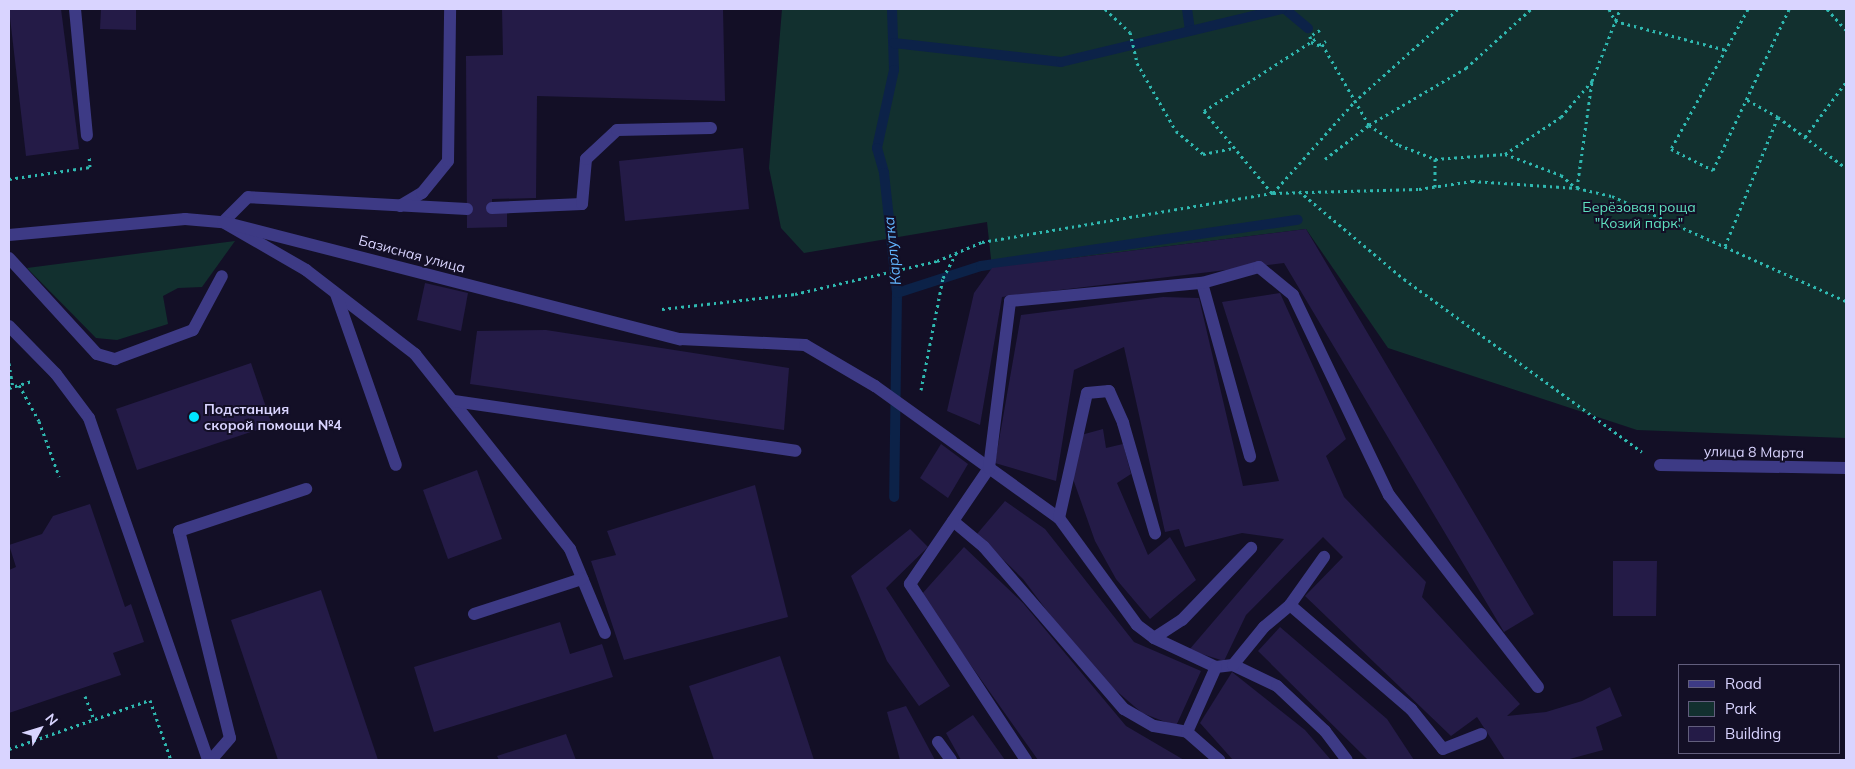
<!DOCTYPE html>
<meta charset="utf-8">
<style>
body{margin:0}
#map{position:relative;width:1855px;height:769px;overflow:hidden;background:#130f26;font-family:Mulish,sans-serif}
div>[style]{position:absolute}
.green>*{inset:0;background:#12302f}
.stream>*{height:10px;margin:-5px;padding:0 5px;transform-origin:5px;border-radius:5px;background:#0c2248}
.building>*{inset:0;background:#241b47}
.path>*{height:3px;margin-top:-1.5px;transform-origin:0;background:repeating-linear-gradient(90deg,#2fb8b0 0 2.5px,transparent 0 6.5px)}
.service>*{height:12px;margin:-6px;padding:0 6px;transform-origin:6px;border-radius:6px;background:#3d3a85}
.minor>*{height:12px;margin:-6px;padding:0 6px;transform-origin:6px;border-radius:6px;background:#3d3a85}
.dots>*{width:14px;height:14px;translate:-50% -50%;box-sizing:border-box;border:2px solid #130f26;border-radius:50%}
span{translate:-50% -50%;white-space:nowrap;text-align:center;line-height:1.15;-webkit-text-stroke:4px #130f26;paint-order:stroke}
.park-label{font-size:14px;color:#5fe0c0}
.street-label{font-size:14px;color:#d9d4ff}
.poi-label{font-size:14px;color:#d9d4ff;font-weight:700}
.left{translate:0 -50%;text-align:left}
.water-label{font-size:15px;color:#62b6ff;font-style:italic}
.frame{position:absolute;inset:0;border:10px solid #d9d4ff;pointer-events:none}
.legend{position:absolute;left:1678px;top:664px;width:162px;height:90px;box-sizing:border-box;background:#130f26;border:1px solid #625e7d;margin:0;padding:6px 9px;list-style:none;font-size:15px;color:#d9d4ff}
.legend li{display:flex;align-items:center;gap:10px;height:25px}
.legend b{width:25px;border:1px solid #625e7d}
.north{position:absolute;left:15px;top:704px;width:50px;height:50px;-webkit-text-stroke:4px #130f26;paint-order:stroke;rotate:51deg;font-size:14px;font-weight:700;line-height:20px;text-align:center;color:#d9d4ff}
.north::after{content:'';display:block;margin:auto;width:18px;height:22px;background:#d9d4ff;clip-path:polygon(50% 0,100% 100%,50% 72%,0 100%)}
</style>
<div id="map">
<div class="green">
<i style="clip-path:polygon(782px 9px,1846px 9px,1846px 438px,1637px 430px,1388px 348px,1306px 229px,992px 268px,987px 222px,804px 253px,781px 228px,769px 168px)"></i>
<i style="clip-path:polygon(235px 241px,202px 287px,178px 288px,163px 296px,168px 324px,117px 340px,96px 338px,27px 268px)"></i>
</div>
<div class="stream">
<i style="left:892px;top:9px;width:61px;rotate:88.1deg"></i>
<i style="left:894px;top:70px;width:80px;rotate:102.3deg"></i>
<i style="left:877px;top:148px;width:26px;rotate:74deg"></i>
<i style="left:884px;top:173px;width:121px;rotate:83.8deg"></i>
<i style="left:897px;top:293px;width:204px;rotate:90.8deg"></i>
<i style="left:1187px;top:9px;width:22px;rotate:82deg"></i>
<i style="left:1285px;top:9px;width:30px;rotate:40deg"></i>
<i style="left:894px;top:43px;width:168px;rotate:6.5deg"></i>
<i style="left:1061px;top:62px;width:227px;rotate:-13.5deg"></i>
<i style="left:897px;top:293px;width:88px;rotate:-17.8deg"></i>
<i style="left:981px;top:266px;width:320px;rotate:-8.3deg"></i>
</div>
<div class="building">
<i style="clip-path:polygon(9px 9px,61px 9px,79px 149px,26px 156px)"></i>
<i style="clip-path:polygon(101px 9px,136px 9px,136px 30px,100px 29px)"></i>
<i style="clip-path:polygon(502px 9px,723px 9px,725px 101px,537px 96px,536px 198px,492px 199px,492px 212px,507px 212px,507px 227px,467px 228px,466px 56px,503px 55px)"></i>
<i style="clip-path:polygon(743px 148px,749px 209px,625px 221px,619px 161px)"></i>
<i style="clip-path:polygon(1306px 229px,1534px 614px,1504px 632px,1284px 263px,1002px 297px,980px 425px,947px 411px,974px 293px,992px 268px)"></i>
<i style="clip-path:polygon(425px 283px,468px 293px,461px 331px,417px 320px)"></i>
<i style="clip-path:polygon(1280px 293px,1346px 439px,1326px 456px,1344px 497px,1426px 582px,1422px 597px,1520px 704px,1507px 716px,1546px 712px,1582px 701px,1610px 687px,1622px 716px,1596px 727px,1603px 750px,1566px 760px,1505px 760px,1477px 717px,1451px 736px,1305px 596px,1343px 557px,1323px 537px,1246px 615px,1224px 661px,1189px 650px,1284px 539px,1242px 533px,1185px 547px,1179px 529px,1165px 532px,1124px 347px,1074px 370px,1056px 481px,995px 463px,1021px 315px,1163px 297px,1199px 298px,1243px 486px,1279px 481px,1222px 302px)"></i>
<i style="clip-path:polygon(546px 330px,789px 368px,784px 430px,470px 384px,477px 331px)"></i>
<i style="clip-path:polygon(251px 363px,272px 425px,137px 470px,116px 409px)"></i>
<i style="clip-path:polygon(1103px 429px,1106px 448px,1123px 444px,1131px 474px,1117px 483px,1148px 555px,1170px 537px,1196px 580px,1150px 619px,1116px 579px,1095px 541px,1073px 479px,1081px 435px)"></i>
<i style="clip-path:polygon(941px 444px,968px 464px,948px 498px,920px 478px)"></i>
<i style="clip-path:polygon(477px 470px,502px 539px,448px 559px,423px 490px)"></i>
<i style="clip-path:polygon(755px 485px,788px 617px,624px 660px,591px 561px,616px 555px,607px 531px)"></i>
<i style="clip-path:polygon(1005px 501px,1045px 529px,1134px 642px,1201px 671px,1176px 726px,1142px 713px,1090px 668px,1023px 579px,977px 534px)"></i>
<i style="clip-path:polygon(90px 504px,125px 607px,131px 604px,144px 642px,113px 653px,121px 675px,9px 713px,9px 570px,16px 567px,9px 545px,42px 534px,53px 516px)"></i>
<i style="clip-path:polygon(910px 529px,928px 547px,886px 588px,950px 686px,919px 706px,887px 661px,851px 576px)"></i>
<i style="clip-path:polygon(964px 547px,1023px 603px,1126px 726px,1184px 760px,1038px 760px,921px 595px)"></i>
<i style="clip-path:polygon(1613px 561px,1657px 561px,1656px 616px,1613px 616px)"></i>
<i style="clip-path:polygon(321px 590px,378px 760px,278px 760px,231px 620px)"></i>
<i style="clip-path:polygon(560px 622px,570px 654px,602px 644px,613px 677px,434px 732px,414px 667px)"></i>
<i style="clip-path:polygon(1280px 627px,1387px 719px,1414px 760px,1368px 760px,1258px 651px)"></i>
<i style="clip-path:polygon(780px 656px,814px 760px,714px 760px,689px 686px)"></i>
<i style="clip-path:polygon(1232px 672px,1305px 730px,1331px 760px,1233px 760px,1200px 723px)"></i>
<i style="clip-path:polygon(906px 706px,935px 760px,900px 760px,887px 712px)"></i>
<i style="clip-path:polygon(973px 715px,1005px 760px,961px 760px,946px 733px)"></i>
<i style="clip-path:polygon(566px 734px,576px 760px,499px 760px,497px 756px)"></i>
</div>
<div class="path">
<i style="left:1105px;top:9px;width:34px;rotate:43deg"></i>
<i style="left:1130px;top:32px;width:32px;rotate:77deg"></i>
<i style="left:1137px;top:63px;width:78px;rotate:60.2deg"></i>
<i style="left:1176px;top:131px;width:35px;rotate:40deg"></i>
<i style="left:1203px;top:154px;width:32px;rotate:-11deg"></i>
<i style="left:1609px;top:9px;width:13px;rotate:63deg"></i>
<i style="left:1615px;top:21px;width:115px;rotate:14.6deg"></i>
<i style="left:1748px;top:9px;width:160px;rotate:118.8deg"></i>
<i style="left:1671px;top:149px;width:47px;rotate:26.6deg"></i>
<i style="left:1713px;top:170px;width:178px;rotate:-64.7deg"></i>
<i style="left:1827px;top:9px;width:28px;rotate:48deg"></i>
<i style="left:1320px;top:30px;width:12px;rotate:149deg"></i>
<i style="left:1310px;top:36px;width:6px;rotate:81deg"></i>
<i style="left:1311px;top:42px;width:9px;rotate:21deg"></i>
<i style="left:1319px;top:45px;width:8px;rotate:-30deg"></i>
<i style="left:1322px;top:44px;width:94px;rotate:59.9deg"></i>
<i style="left:1369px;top:125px;width:36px;rotate:34deg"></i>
<i style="left:1399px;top:145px;width:39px;rotate:21deg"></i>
<i style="left:1435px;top:159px;width:70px;rotate:-4.1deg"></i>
<i style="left:1505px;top:154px;width:67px;rotate:-33.5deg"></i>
<i style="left:1561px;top:117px;width:48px;rotate:-49.3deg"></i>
<i style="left:1778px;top:117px;width:85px;rotate:36.9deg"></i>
<i style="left:1805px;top:137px;width:69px;rotate:-53.3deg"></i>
<i style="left:1505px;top:154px;width:60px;rotate:20.6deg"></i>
<i style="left:1561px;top:175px;width:20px;rotate:41deg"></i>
<i style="left:1325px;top:159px;width:56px;rotate:-37.7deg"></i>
<i style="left:1369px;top:125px;width:113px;rotate:-30.4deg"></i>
<i style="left:1466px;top:68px;width:88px;rotate:-42.2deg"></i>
<i style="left:1435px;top:159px;width:28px;rotate:90deg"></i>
<i style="left:9px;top:179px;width:82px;rotate:-8.4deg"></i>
<i style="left:90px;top:167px;width:11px;rotate:-95deg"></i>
<i style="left:1577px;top:188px;width:108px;rotate:-82deg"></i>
<i style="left:1592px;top:81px;width:77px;rotate:-68.7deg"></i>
<i style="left:1299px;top:191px;width:137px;rotate:40deg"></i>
<i style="left:1404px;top:279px;width:294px;rotate:36deg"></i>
<i style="left:1272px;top:193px;width:107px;rotate:-129.7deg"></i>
<i style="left:1204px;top:111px;width:135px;rotate:-32.9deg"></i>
<i style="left:1273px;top:193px;width:122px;rotate:-48.3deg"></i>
<i style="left:1354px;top:102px;width:140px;rotate:-41.8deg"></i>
<i style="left:1725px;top:246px;width:139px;rotate:-67.7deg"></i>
<i style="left:1778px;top:117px;width:37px;rotate:-151deg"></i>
<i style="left:662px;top:309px;width:134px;rotate:-6.4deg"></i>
<i style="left:795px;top:294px;width:146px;rotate:-13.1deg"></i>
<i style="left:937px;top:261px;width:49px;rotate:-22.9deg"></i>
<i style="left:982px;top:242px;width:295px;rotate:-9.6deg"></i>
<i style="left:1273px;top:193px;width:146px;rotate:-1.6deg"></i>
<i style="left:1419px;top:189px;width:54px;rotate:-8.6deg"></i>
<i style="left:1472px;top:181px;width:105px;rotate:3.8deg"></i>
<i style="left:1577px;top:188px;width:36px;rotate:13deg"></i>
<i style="left:1612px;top:196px;width:256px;rotate:24.2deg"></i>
<i style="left:9px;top:363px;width:24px;rotate:81deg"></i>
<i style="left:19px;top:385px;width:41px;rotate:60.9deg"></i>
<i style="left:39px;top:421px;width:59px;rotate:70deg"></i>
<i style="left:9px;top:388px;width:24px;rotate:-17deg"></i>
<i style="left:921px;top:390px;width:114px;rotate:-78.9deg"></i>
<i style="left:943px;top:278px;width:27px;rotate:-62deg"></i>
<i style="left:85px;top:696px;width:26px;rotate:69deg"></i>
<i style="left:9px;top:749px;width:149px;rotate:-19.2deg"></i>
<i style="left:150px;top:700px;width:64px;rotate:70.7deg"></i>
</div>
<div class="service">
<i style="left:75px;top:9px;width:127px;rotate:84.6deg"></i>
<i style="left:400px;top:206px;width:26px;rotate:-31deg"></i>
<i style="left:422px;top:193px;width:41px;rotate:-50.9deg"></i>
<i style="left:448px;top:161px;width:152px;rotate:-89.2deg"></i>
<i style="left:492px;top:208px;width:90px;rotate:-2.5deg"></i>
<i style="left:582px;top:204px;width:45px;rotate:-84.9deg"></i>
<i style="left:586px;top:159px;width:42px;rotate:-43.1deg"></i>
<i style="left:617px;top:130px;width:94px;rotate:-1.2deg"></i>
<i style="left:467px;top:209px;width:219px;rotate:-176.9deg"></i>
<i style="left:248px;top:197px;width:35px;rotate:135deg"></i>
<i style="left:223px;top:222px;width:96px;rotate:30deg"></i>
<i style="left:306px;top:270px;width:138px;rotate:37.6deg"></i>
<i style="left:415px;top:354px;width:249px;rotate:51.5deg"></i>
<i style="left:570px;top:549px;width:91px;rotate:67.4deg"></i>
<i style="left:9px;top:235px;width:177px;rotate:-5.2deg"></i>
<i style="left:185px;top:219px;width:38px;rotate:5deg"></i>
<i style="left:223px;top:222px;width:472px;rotate:14.4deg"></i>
<i style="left:680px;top:339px;width:125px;rotate:2.7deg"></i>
<i style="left:805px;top:345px;width:81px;rotate:30.4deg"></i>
<i style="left:875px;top:386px;width:226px;rotate:35.7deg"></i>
<i style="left:1059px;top:518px;width:132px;rotate:53.9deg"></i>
<i style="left:1137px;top:625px;width:21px;rotate:37deg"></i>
<i style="left:1154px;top:638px;width:68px;rotate:25.1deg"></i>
<i style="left:1216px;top:667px;width:17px;rotate:-7deg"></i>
<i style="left:1233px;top:665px;width:49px;rotate:25.5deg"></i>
<i style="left:1277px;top:686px;width:66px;rotate:43.2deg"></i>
<i style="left:1325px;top:731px;width:36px;rotate:53deg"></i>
<i style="left:9px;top:258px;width:130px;rotate:47.5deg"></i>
<i style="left:97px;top:354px;width:19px;rotate:16deg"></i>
<i style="left:115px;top:359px;width:83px;rotate:-20.4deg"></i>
<i style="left:193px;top:330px;width:61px;rotate:-61.8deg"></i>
<i style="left:1202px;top:283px;width:180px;rotate:74.5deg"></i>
<i style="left:336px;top:294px;width:181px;rotate:70.7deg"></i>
<i style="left:9px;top:326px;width:67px;rotate:45.6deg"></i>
<i style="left:56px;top:374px;width:55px;rotate:53.1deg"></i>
<i style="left:89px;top:418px;width:362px;rotate:70.8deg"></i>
<i style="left:454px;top:401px;width:345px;rotate:8.3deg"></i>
<i style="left:1059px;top:518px;width:128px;rotate:-77.4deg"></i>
<i style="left:1087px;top:393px;width:22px;rotate:-5deg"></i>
<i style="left:1109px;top:391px;width:35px;rotate:66deg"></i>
<i style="left:1123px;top:423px;width:115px;rotate:73.8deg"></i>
<i style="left:953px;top:521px;width:40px;rotate:40deg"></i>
<i style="left:984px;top:547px;width:214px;rotate:49.2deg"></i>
<i style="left:1124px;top:709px;width:34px;rotate:30deg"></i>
<i style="left:1154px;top:726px;width:34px;rotate:10deg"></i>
<i style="left:1290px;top:605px;width:59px;rotate:-54.7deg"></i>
<i style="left:474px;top:614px;width:114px;rotate:-18deg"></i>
<i style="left:1154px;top:638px;width:33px;rotate:-33deg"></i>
<i style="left:1182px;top:620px;width:100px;rotate:-46.2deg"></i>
<i style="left:1233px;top:665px;width:49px;rotate:-50.8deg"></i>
<i style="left:1264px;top:627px;width:34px;rotate:-40deg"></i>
<i style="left:1290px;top:605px;width:160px;rotate:40.7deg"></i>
<i style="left:1411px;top:709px;width:51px;rotate:51.3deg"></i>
<i style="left:1443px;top:749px;width:41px;rotate:-21.5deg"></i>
<i style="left:1216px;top:667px;width:71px;rotate:114deg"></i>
<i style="left:1187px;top:732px;width:43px;rotate:41.2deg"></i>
<i style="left:938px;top:742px;width:22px;rotate:54deg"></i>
<i style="left:211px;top:760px;width:29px;rotate:-49deg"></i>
<i style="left:230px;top:738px;width:213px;rotate:-103.8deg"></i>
<i style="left:179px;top:531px;width:134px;rotate:-18.3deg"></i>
<i style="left:1026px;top:760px;width:211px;rotate:-123.4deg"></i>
<i style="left:910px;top:584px;width:140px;rotate:-55.7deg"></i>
<i style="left:989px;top:468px;width:168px;rotate:-82.8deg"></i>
<i style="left:1010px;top:301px;width:193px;rotate:-5.4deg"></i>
<i style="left:1202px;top:283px;width:59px;rotate:-15.7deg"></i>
<i style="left:1259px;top:267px;width:44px;rotate:39.5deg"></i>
<i style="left:1293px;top:295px;width:222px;rotate:64.4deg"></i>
<i style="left:1389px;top:495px;width:243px;rotate:52.2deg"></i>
</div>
<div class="minor">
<i style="left:1660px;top:465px;width:186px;rotate:0.9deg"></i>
</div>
<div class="dots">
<i style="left:194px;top:417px;background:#00e5ff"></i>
</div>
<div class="park-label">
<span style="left:1639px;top:215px">Берёзовая роща<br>"Козий парк"</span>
</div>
<div class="street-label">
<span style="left:412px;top:254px;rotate:15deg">Базисная улица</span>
<span style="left:1754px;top:452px;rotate:1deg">улица 8 Марта</span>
</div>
<div class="poi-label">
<span class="left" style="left:204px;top:417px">Подстанция<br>скорой помощи №4</span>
</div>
<div class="water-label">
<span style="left:892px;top:251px;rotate:-96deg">Карлутка</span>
</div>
<div class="frame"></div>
<ul class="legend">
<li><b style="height:6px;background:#3d3a85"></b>Road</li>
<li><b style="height:14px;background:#12302f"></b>Park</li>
<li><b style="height:14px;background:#241b47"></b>Building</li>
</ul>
<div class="north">N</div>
</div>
